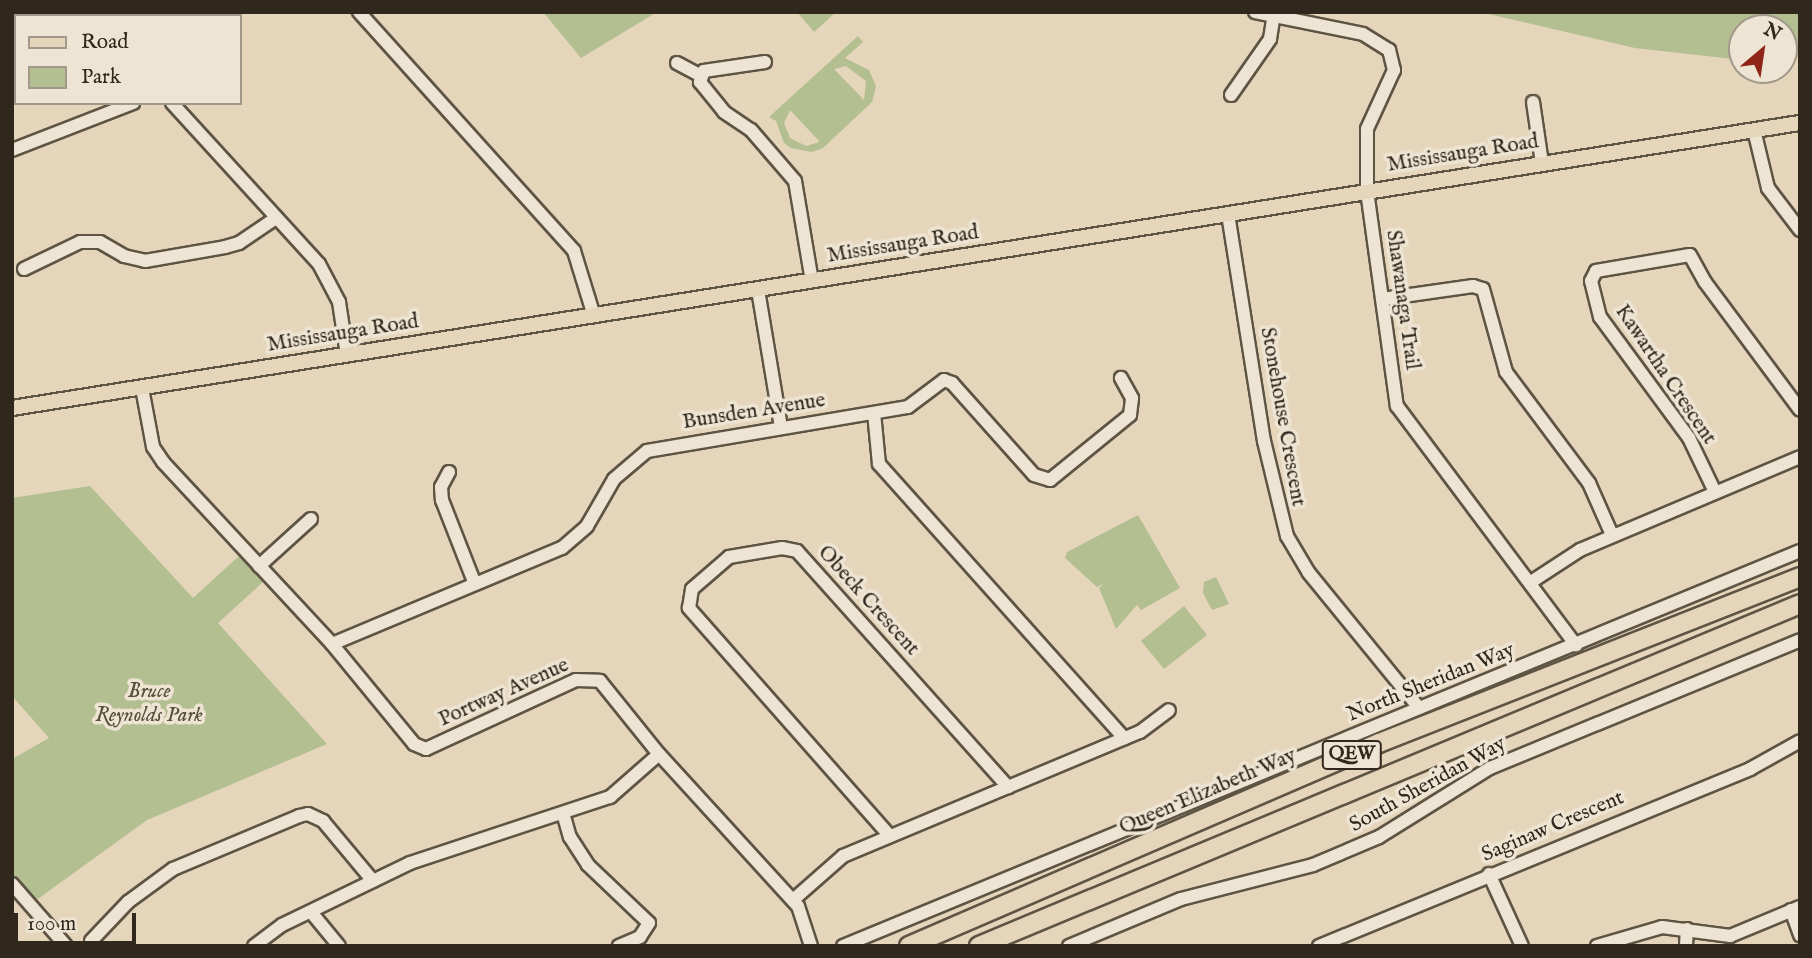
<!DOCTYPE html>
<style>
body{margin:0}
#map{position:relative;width:1812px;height:958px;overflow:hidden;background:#e5d6bb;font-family:"IM FELL English",serif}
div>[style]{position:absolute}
.green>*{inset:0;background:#b3be91}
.roads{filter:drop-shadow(2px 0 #5e5444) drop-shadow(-2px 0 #5e5444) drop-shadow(0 2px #5e5444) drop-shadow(0 -2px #5e5444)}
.minor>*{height:12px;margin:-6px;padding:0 6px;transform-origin:6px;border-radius:6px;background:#eee4d3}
.major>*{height:14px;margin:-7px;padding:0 7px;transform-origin:7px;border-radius:7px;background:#e5d6bb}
.highway>*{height:18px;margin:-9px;padding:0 9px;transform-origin:9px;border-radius:9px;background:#e5d6bb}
span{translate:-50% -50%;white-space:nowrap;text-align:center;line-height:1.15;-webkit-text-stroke:7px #eee4d3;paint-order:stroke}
.shield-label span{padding:2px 5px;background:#eee4d3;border:2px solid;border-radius:5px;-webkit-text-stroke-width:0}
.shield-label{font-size:19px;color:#31281d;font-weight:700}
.street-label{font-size:21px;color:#31281d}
.park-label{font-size:21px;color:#524e3a;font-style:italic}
.frame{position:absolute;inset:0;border:14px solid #31281d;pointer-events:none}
.legend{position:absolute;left:14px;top:14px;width:228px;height:91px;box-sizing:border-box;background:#eee4d3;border:2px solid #a2998a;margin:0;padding:9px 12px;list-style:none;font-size:21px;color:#31281d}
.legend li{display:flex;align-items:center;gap:14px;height:35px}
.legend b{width:35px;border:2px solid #a2998a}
.north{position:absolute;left:1728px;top:14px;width:70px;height:70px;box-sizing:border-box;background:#eee4d3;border:2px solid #a2998a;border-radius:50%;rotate:29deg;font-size:19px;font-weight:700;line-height:28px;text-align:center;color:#31281d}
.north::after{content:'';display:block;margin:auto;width:24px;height:32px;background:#8f2418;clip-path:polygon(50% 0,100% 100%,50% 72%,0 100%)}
.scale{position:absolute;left:14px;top:913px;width:122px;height:32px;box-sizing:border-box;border:4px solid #31281d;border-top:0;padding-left:9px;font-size:21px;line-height:24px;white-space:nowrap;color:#31281d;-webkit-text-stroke:5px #eee4d3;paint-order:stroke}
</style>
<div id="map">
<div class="green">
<i style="clip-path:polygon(100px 12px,189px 12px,91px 16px)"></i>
<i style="clip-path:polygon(543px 12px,657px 12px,581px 58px)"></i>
<i style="clip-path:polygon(797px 12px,836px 12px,814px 32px)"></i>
<i style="clip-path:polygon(1480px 12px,1800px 12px,1800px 56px,1784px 59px,1784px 28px,1742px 28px,1742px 60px,1635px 48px)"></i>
<i style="clip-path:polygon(evenodd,858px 36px,863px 42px,845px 58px,869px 70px,876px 86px,872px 102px,823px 148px,812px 152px,791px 148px,784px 143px,776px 121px,769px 117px,858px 36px,846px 66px,866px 81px,864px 100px,834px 69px,846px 66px,858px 36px,790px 110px,819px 141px,819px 142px,806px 146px,790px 138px,784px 123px,790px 110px)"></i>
<i style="clip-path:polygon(90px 486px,193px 598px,240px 555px,263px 582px,218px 623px,327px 744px,147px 820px,35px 901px,12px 875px,12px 759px,49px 738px,12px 696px,12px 498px)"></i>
<i style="clip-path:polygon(1138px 515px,1180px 588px,1141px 610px,1137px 605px,1116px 629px,1099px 588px,1104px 583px,1097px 587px,1065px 558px,1067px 552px)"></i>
<i style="clip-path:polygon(1216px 577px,1229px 604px,1212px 610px,1203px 593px,1204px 582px)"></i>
<i style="clip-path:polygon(1184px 606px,1207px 635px,1164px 669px,1141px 641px)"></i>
</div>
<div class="roads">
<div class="minor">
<i style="left:359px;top:12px;width:321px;rotate:48deg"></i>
<i style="left:574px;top:251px;width:68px;rotate:72.9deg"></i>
<i style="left:1255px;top:12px;width:110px;rotate:11.5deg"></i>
<i style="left:1363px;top:34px;width:31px;rotate:32deg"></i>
<i style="left:1389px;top:50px;width:21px;rotate:76deg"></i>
<i style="left:1394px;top:70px;width:65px;rotate:114.6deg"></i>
<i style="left:1367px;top:129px;width:62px;rotate:90deg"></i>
<i style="left:1367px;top:191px;width:217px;rotate:82.1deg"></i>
<i style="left:1397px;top:406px;width:299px;rotate:53.2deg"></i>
<i style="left:64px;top:16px;width:9px;rotate:-27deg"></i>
<i style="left:12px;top:38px;width:4px;rotate:-14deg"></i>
<i style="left:765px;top:62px;width:62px;rotate:171.6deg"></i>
<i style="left:704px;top:71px;width:12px;rotate:110deg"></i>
<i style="left:700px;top:82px;width:38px;rotate:51deg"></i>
<i style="left:724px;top:112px;width:32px;rotate:34deg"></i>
<i style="left:751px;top:130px;width:67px;rotate:49.2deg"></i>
<i style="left:795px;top:181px;width:101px;rotate:80.4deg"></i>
<i style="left:677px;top:63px;width:26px;rotate:28deg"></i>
<i style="left:1231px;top:95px;width:68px;rotate:-55.1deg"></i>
<i style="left:1270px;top:39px;width:20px;rotate:-81deg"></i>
<i style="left:1533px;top:102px;width:62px;rotate:81.6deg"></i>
<i style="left:172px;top:103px;width:218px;rotate:47.6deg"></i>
<i style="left:319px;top:264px;width:43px;rotate:62.2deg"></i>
<i style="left:339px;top:302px;width:54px;rotate:81.4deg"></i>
<i style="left:1754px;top:130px;width:60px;rotate:76.4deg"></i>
<i style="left:1768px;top:188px;width:53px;rotate:52.7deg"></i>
<i style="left:12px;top:150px;width:130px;rotate:-21.2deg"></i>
<i style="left:1228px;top:214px;width:230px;rotate:81deg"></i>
<i style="left:1264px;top:441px;width:98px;rotate:76.4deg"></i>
<i style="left:1287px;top:536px;width:43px;rotate:59.3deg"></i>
<i style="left:1309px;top:573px;width:174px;rotate:50.8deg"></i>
<i style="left:24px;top:269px;width:62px;rotate:-25.7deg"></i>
<i style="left:80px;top:242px;width:20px"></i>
<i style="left:100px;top:242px;width:28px;rotate:30deg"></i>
<i style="left:124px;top:256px;width:22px;rotate:13deg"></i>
<i style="left:145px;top:261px;width:81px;rotate:-9.9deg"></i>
<i style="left:225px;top:247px;width:15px;rotate:-16deg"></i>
<i style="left:239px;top:243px;width:45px;rotate:-34deg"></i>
<i style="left:758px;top:290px;width:139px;rotate:80.5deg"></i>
<i style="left:1382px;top:299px;width:92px;rotate:-8.1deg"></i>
<i style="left:1473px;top:286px;width:10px;rotate:17deg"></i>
<i style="left:1483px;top:289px;width:86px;rotate:74.5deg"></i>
<i style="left:1506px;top:372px;width:139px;rotate:53.2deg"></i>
<i style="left:1589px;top:483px;width:57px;rotate:66.1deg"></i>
<i style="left:142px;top:388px;width:60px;rotate:79.4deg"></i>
<i style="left:153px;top:447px;width:18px;rotate:56deg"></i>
<i style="left:163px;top:462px;width:248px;rotate:47.1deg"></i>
<i style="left:332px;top:644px;width:129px;rotate:50.6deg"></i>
<i style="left:414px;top:744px;width:13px;rotate:23deg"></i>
<i style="left:426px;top:749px;width:165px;rotate:-24.7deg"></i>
<i style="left:576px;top:680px;width:24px;rotate:2deg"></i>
<i style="left:600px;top:681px;width:94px;rotate:51.1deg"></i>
<i style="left:659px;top:754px;width:206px;rotate:47.6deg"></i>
<i style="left:798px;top:906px;width:42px;rotate:72deg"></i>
<i style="left:874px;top:413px;width:51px;rotate:84.4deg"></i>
<i style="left:879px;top:464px;width:368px;rotate:48.2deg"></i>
<i style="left:449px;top:472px;width:17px;rotate:118deg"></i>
<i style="left:441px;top:487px;width:13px;rotate:86deg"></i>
<i style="left:442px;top:500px;width:90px;rotate:68.6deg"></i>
<i style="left:1715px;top:492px;width:60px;rotate:-115.7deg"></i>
<i style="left:1689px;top:438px;width:150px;rotate:-126.3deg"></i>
<i style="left:1600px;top:317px;width:37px;rotate:-104deg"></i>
<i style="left:1591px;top:281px;width:11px;rotate:-63deg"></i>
<i style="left:1596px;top:271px;width:95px;rotate:-9.7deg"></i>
<i style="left:1690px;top:255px;width:31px;rotate:61deg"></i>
<i style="left:1705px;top:282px;width:159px;rotate:53.4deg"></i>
<i style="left:259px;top:566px;width:70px;rotate:-42.1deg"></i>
<i style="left:1531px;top:582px;width:59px;rotate:-33.1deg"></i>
<i style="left:1580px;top:550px;width:239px;rotate:-22.9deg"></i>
<i style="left:332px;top:644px;width:249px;rotate:-22.7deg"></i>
<i style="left:562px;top:548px;width:33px;rotate:-41deg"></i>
<i style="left:587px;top:526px;width:54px;rotate:-60.1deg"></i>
<i style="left:614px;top:479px;width:43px;rotate:-40.3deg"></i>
<i style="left:647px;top:451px;width:265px;rotate:-9.6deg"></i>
<i style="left:908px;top:407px;width:45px;rotate:-36.9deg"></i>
<i style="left:944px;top:380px;width:9px;rotate:21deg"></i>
<i style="left:952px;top:383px;width:123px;rotate:48.3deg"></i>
<i style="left:1034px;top:475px;width:17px;rotate:17deg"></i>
<i style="left:1050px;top:480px;width:103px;rotate:-39.1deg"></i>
<i style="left:1130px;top:415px;width:17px;rotate:-83deg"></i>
<i style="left:1132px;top:398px;width:23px;rotate:-119deg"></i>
<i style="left:563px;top:813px;width:25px;rotate:74deg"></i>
<i style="left:570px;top:837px;width:33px;rotate:57deg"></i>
<i style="left:588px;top:865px;width:84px;rotate:43.6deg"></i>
<i style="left:649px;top:923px;width:17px;rotate:123deg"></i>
<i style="left:640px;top:937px;width:23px;rotate:157deg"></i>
<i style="left:889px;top:835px;width:303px;rotate:-131.4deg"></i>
<i style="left:689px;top:608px;width:19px;rotate:-81deg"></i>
<i style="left:692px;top:589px;width:49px;rotate:-40.9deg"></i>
<i style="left:729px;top:557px;width:54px;rotate:-9.6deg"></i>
<i style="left:782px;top:548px;width:15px;rotate:11deg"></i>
<i style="left:797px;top:551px;width:317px;rotate:48.2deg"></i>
<i style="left:1489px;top:874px;width:79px;rotate:65.4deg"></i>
<i style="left:12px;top:884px;width:82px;rotate:48.9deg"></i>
<i style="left:793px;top:900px;width:67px;rotate:-41.3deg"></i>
<i style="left:843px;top:856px;width:322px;rotate:-22.7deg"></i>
<i style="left:1140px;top:732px;width:36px;rotate:-37deg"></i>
<i style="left:1791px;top:910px;width:27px;rotate:70deg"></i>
<i style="left:311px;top:912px;width:44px;rotate:50.5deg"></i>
<i style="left:91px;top:941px;width:54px;rotate:-46.5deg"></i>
<i style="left:128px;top:902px;width:56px;rotate:-36.3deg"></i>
<i style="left:173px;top:869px;width:137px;rotate:-22.8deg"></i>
<i style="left:299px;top:816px;width:9px;rotate:-13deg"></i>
<i style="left:308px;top:814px;width:17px;rotate:25deg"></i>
<i style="left:323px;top:821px;width:78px;rotate:50.2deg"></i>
<i style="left:254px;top:946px;width:35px;rotate:-37deg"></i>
<i style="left:282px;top:925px;width:142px;rotate:-25.8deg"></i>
<i style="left:410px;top:863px;width:211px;rotate:-18.3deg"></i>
<i style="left:610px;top:797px;width:65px;rotate:-41.3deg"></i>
<i style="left:843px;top:946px;width:1035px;rotate:-22.43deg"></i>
<i style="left:1069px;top:946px;width:121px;rotate:-22.8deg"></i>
<i style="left:1181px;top:899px;width:136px;rotate:-14.4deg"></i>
<i style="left:1313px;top:865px;width:72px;rotate:-23deg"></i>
<i style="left:1379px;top:837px;width:131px;rotate:-31.9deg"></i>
<i style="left:1490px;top:768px;width:335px;rotate:-22.4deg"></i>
<i style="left:1319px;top:946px;width:466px;rotate:-22.3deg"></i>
<i style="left:1750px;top:769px;width:57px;rotate:-29.2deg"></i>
<i style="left:1597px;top:946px;width:68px;rotate:-16.3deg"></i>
<i style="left:1662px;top:927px;width:69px;rotate:7.5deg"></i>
<i style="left:1730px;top:936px;width:76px;rotate:-22.5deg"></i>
<i style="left:1686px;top:946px;width:17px;rotate:-87deg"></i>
</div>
<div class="major">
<i style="left:12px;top:408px;width:1811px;rotate:-9.06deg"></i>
</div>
<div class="highway">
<i style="left:909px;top:946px;width:512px;rotate:-23.36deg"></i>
<i style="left:1379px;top:743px;width:453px;rotate:-21.5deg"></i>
<i style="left:979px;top:946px;width:889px;rotate:-22.61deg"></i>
</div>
</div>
<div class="shield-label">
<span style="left:1352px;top:755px">QEW</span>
</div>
<div class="street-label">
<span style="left:1463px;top:154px;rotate:-9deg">Mississauga Road</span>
<span style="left:903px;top:245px;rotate:-9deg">Mississauga Road</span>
<span style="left:1402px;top:300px;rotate:82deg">Shawanaga Trail</span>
<span style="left:343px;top:334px;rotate:-9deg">Mississauga Road</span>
<span style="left:1665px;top:375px;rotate:56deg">Kawartha Crescent</span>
<span style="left:754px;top:412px;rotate:-9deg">Bunsden Avenue</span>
<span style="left:1282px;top:417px;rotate:80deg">Stonehouse Crescent</span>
<span style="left:868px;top:601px;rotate:48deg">Obeck Crescent</span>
<span style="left:1431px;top:683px;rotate:-22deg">North Sheridan Way</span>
<span style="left:504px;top:693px;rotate:-24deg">Portway Avenue</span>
<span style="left:1428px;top:785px;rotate:-29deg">South Sheridan Way</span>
<span style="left:1208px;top:792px;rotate:-23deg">Queen Elizabeth Way</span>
<span style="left:1553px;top:827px;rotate:-23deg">Saginaw Crescent</span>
</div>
<div class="park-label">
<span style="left:149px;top:704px">Bruce<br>Reynolds Park</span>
</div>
<div class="frame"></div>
<ul class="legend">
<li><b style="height:9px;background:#e5d6bb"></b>Road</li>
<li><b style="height:19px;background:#b3be91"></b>Park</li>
</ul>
<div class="north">N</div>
<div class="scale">100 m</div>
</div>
